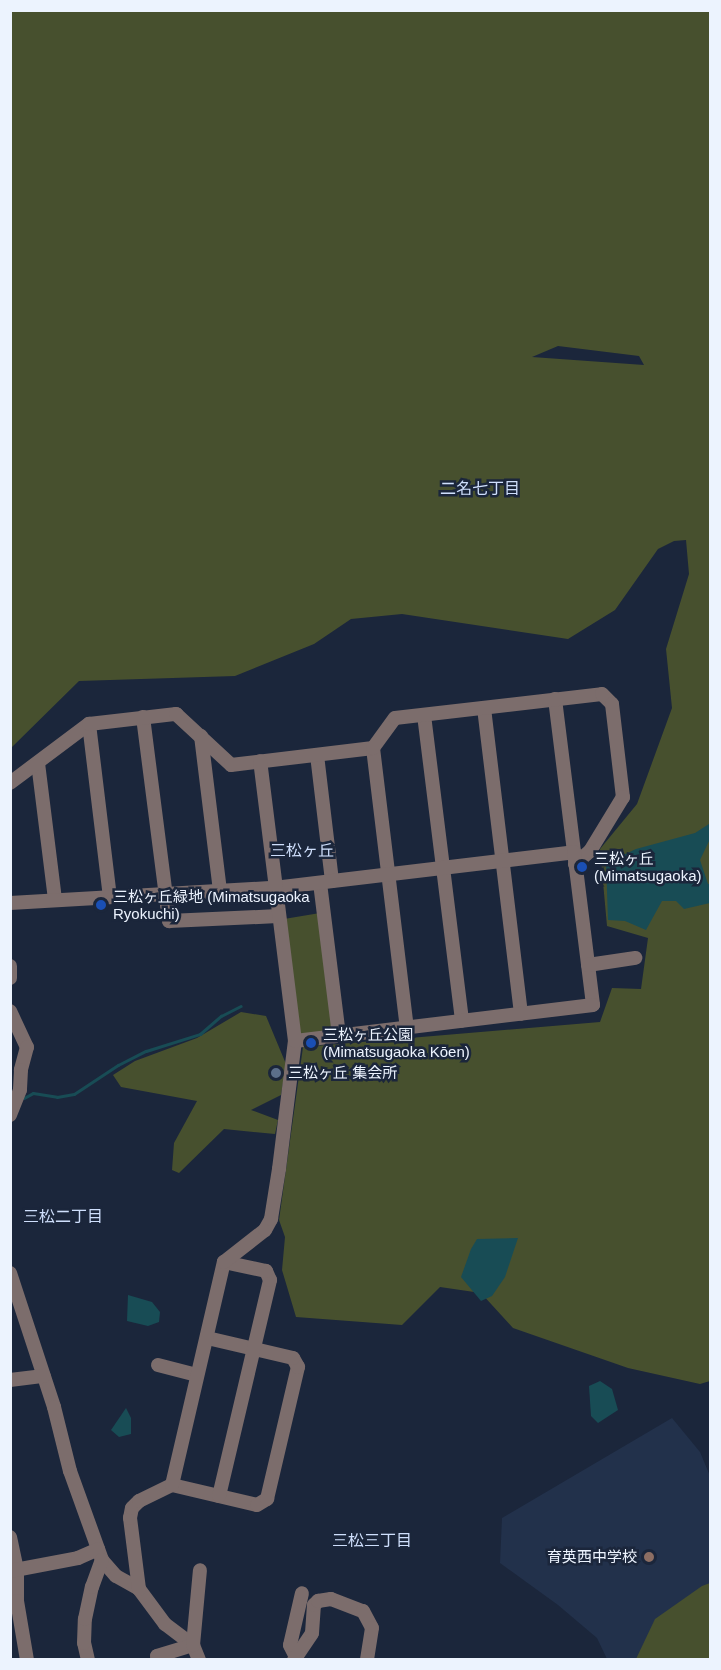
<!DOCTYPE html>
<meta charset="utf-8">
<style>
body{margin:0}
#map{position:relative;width:721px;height:1670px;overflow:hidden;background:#1b263b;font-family:Arial,"Noto Sans JP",sans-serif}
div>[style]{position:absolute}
.built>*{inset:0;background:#22314b}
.green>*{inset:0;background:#47502e}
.water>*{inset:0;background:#184c55}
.stream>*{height:3px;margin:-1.5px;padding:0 1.5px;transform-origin:1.5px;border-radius:1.5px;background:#184c55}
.minor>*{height:14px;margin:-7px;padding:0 7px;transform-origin:7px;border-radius:7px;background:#7c6d6c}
.dots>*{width:16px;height:16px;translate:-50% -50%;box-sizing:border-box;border:3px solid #1b263b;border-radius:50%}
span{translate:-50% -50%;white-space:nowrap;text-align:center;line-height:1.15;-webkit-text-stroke:5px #1b263b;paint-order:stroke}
.poi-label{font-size:15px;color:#ecf3fe}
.left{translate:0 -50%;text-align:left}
.right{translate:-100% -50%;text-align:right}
.neighbourhood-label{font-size:16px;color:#cfdffc}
.frame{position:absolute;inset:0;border:12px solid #ecf3fe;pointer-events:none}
</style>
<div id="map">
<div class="built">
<i style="clip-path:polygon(672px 1418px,700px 1452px,710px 1476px,710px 1655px,667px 1659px,607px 1659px,597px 1638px,558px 1605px,500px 1563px,502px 1518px)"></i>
</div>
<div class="green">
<i style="clip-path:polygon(evenodd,11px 11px,710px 11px,710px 1381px,700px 1384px,628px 1368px,513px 1328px,481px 1293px,440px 1287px,402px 1325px,296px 1317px,282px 1270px,285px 1237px,279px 1220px,303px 1047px,600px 1022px,612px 988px,641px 989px,648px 938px,607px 926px,600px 849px,637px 804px,672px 708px,666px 649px,689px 574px,686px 540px,674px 541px,658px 549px,615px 610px,568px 639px,402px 614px,351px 619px,314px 644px,235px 676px,79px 681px,11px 748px,11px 11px,558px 346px,639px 356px,644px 365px,532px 357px,558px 346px)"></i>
<i style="clip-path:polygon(320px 913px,333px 1030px,301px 1036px,278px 920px)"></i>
<i style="clip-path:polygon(241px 1012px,266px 1016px,286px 1064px,281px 1095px,251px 1110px,278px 1120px,275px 1134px,224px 1129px,179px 1173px,172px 1170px,174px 1143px,197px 1101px,121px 1087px,113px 1075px,135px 1061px,197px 1038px)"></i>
<i style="clip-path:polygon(710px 1583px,710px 1659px,636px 1659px,655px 1619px,702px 1586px)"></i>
</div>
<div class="water">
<i style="clip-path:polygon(709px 824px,710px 839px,700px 860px,708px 884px,710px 884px,710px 903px,684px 909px,676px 901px,662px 901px,646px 930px,625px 921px,608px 920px,606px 863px,636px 849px,695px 833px)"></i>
<i style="clip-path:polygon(518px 1238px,505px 1277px,492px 1296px,481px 1301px,461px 1277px,471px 1249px,477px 1239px)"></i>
<i style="clip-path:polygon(128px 1295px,152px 1302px,160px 1312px,159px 1322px,148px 1326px,127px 1321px)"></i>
<i style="clip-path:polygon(600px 1381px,612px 1389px,618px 1410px,598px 1423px,591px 1416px,589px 1386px)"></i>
<i style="clip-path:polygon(126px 1408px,131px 1418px,131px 1434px,119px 1437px,111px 1430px)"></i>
</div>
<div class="stream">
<i style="left:24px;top:1098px;width:10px;rotate:-29deg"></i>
<i style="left:33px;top:1093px;width:24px;rotate:9deg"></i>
<i style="left:57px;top:1097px;width:17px;rotate:-10deg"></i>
<i style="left:74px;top:1094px;width:53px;rotate:-33.4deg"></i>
<i style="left:118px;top:1065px;width:31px;rotate:-27deg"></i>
<i style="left:146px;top:1051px;width:57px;rotate:-17.5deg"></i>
<i style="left:200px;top:1034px;width:28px;rotate:-41deg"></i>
<i style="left:221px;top:1016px;width:22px;rotate:-27deg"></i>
</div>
<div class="minor">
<i style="left:555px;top:699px;width:154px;rotate:82.9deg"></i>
<i style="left:484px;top:708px;width:308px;rotate:83.1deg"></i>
<i style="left:424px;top:715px;width:308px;rotate:82.9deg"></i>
<i style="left:143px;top:717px;width:206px;rotate:82.7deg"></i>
<i style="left:169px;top:921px;width:109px;rotate:-2.6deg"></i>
<i style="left:89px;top:724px;width:174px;rotate:83.1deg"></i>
<i style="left:201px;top:736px;width:156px;rotate:83deg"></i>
<i style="left:373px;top:748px;width:282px;rotate:83.1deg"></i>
<i style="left:317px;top:755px;width:127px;rotate:83.2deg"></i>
<i style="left:38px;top:763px;width:138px;rotate:82.9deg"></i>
<i style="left:10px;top:783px;width:99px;rotate:-36.8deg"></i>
<i style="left:89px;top:724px;width:88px;rotate:-6.6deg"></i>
<i style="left:176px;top:714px;width:75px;rotate:42.8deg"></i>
<i style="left:231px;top:765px;width:143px;rotate:-6.8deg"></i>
<i style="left:373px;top:748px;width:37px;rotate:-54deg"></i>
<i style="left:395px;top:718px;width:208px;rotate:-6.6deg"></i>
<i style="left:602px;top:694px;width:14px;rotate:45deg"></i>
<i style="left:612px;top:704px;width:94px;rotate:83.3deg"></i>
<i style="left:623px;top:797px;width:63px;rotate:121.4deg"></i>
<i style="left:590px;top:851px;width:20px;rotate:139deg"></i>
<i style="left:320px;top:883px;width:154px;rotate:82.9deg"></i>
<i style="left:10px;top:903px;width:264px;rotate:-3.3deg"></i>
<i style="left:274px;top:888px;width:302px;rotate:-6.8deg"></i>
<i style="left:574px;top:852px;width:154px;rotate:82.9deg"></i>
<i style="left:593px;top:1005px;width:300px;rotate:173.1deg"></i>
<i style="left:588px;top:965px;width:48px;rotate:-8.5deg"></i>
<i style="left:10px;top:966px;width:12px;rotate:90deg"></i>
<i style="left:10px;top:1011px;width:40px;rotate:65deg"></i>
<i style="left:27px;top:1047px;width:24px;rotate:105deg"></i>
<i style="left:21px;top:1070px;width:20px;rotate:93deg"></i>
<i style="left:20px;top:1090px;width:27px;rotate:112deg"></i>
<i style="left:10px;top:1273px;width:141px;rotate:71.8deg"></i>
<i style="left:54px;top:1407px;width:66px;rotate:76deg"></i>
<i style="left:70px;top:1471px;width:95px;rotate:70.2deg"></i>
<i style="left:102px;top:1560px;width:21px;rotate:49deg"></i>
<i style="left:116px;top:1576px;width:26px;rotate:29deg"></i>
<i style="left:139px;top:1589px;width:44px;rotate:53.4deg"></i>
<i style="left:165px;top:1624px;width:35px;rotate:37deg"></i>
<i style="left:193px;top:1645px;width:16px;rotate:68deg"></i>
<i style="left:158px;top:1365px;width:40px;rotate:14.4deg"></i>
<i style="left:10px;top:1380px;width:34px;rotate:-7deg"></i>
<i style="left:172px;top:1485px;width:87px;rotate:13.2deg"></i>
<i style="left:257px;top:1505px;width:12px;rotate:-31deg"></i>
<i style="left:267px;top:1499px;width:136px;rotate:-76.8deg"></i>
<i style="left:298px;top:1367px;width:10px;rotate:-119deg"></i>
<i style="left:293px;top:1358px;width:88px;rotate:-166.9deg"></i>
<i style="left:219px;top:1496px;width:222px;rotate:-76.7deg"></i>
<i style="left:270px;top:1280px;width:10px;rotate:-114deg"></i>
<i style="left:266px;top:1271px;width:43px;rotate:-167.9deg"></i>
<i style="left:10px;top:1537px;width:34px;rotate:78deg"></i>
<i style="left:17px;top:1570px;width:31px;rotate:90deg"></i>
<i style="left:17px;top:1601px;width:60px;rotate:80.4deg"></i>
<i style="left:10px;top:1571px;width:69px;rotate:-10.8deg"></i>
<i style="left:78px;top:1558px;width:22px;rotate:-24deg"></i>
<i style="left:139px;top:1589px;width:72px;rotate:-97.2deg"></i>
<i style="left:130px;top:1518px;width:10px;rotate:-79deg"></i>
<i style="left:132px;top:1508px;width:10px;rotate:-45deg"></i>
<i style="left:139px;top:1501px;width:37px;rotate:-26deg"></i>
<i style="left:172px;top:1485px;width:229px;rotate:-76.9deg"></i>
<i style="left:224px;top:1262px;width:52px;rotate:-38deg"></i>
<i style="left:265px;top:1230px;width:13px;rotate:-61deg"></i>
<i style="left:271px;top:1219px;width:51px;rotate:-80.9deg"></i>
<i style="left:279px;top:1169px;width:129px;rotate:-82.9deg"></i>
<i style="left:295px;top:1041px;width:282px;rotate:-97.1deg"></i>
<i style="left:295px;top:1655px;width:11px;rotate:-117deg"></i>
<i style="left:290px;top:1645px;width:53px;rotate:-77deg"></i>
<i style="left:88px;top:1660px;width:17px;rotate:-103deg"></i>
<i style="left:84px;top:1643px;width:24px;rotate:-88deg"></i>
<i style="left:85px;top:1619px;width:33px;rotate:-78deg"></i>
<i style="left:92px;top:1587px;width:29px;rotate:-70deg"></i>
<i style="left:158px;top:1660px;width:4px;rotate:-104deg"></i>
<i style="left:157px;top:1656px;width:38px;rotate:-17deg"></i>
<i style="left:193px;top:1645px;width:75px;rotate:-84.7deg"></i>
<i style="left:294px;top:1660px;width:32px;rotate:-56deg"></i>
<i style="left:312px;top:1633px;width:28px;rotate:-86deg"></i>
<i style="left:314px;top:1605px;width:6px;rotate:-45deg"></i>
<i style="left:318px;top:1601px;width:13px;rotate:-9deg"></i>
<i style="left:331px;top:1599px;width:34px;rotate:21deg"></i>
<i style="left:363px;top:1611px;width:19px;rotate:62deg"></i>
<i style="left:372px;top:1628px;width:32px;rotate:99deg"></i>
</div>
<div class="dots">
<i style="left:582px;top:867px;background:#1a4fb4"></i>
<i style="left:101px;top:905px;background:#1a4fb4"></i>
<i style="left:311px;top:1043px;background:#1a4fb4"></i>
<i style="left:276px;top:1073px;background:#5c6f8a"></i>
<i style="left:649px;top:1557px;background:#8d6e63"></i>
</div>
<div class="poi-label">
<span class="left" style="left:594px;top:867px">三松ヶ丘<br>(Mimatsugaoka)</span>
<span class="left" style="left:113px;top:905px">三松ヶ丘緑地 (Mimatsugaoka<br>Ryokuchi)</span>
<span class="left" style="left:323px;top:1043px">三松ヶ丘公園<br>(Mimatsugaoka Kōen)</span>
<span class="left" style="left:288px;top:1073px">三松ヶ丘 集会所</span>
<span class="right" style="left:637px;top:1557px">育英西中学校</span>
</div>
<div class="neighbourhood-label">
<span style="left:480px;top:489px">二名七丁目</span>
<span style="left:302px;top:851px">三松ヶ丘</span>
<span style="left:63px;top:1217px">三松二丁目</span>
<span style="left:372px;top:1541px">三松三丁目</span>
</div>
<div class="frame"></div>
</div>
